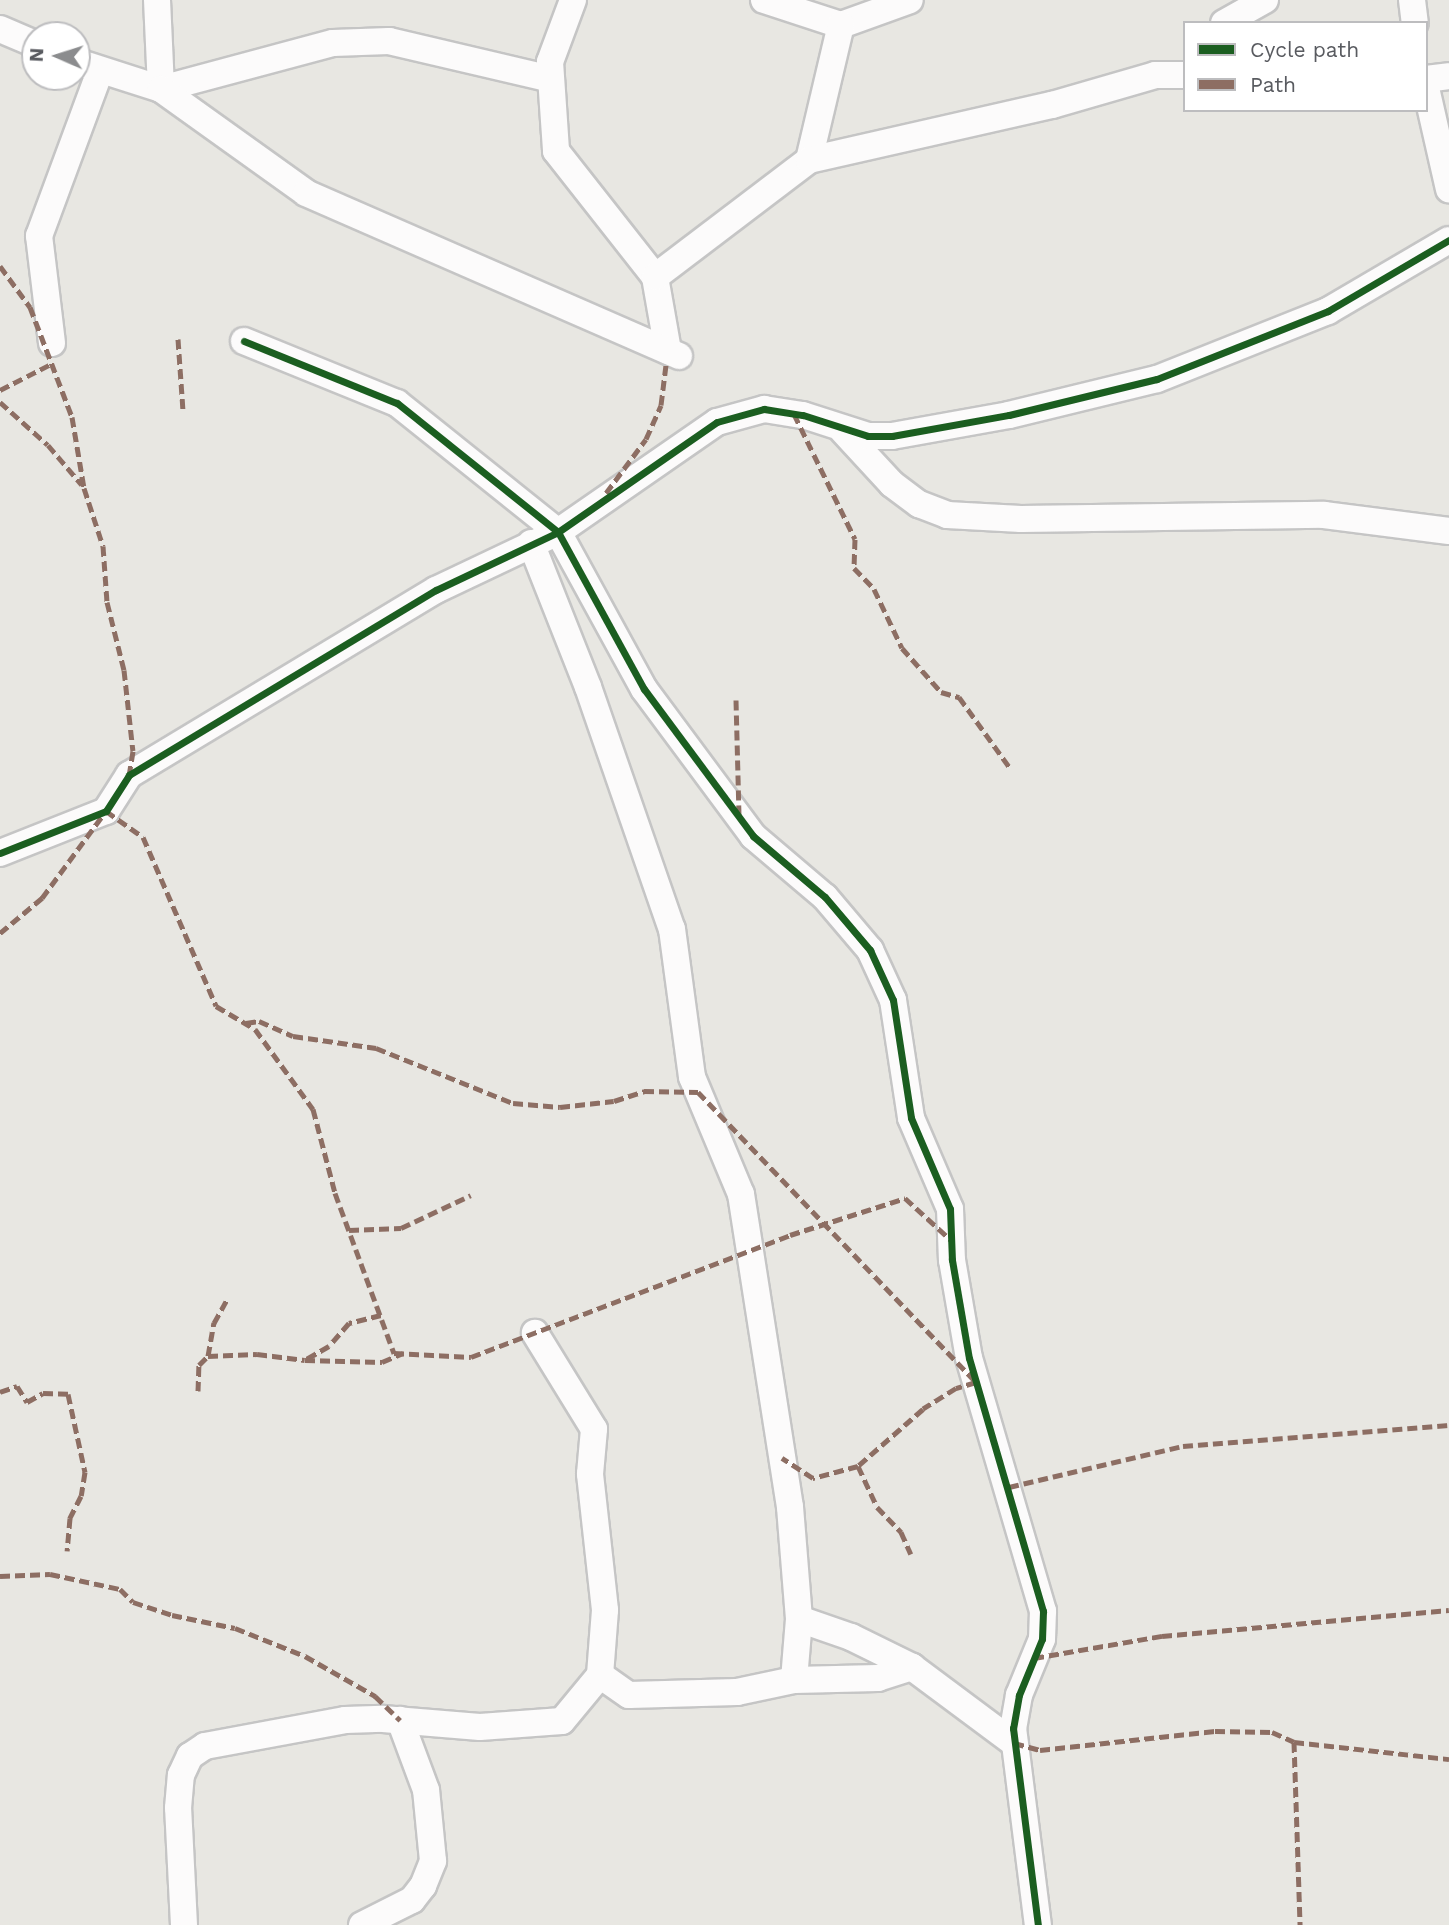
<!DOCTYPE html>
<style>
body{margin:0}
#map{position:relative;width:1449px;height:1925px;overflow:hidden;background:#e8e7e2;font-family:"Work Sans",sans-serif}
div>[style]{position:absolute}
.roads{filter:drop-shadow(2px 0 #c5c5c5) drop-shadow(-2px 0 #c5c5c5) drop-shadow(0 2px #c5c5c5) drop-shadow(0 -2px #c5c5c5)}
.minor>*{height:26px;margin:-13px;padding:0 13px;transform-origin:13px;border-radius:13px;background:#fcfbfb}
.quiet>*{height:5px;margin-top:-2.5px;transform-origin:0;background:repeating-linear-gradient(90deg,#8d6e63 0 10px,transparent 0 15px)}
.cycleway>*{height:7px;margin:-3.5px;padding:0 3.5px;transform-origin:3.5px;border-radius:3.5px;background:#1b5e20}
span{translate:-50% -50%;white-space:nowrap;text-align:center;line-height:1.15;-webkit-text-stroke:5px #fff;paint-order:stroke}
.legend{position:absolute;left:1183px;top:21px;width:245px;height:91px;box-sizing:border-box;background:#fff;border:2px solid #bdbdbf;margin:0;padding:9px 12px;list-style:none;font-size:21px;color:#595b60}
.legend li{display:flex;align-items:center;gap:14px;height:35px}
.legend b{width:35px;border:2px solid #bdbdbf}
.north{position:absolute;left:21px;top:21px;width:70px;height:70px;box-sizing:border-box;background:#fff;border:2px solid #bdbdbf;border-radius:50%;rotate:273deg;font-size:19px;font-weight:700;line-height:28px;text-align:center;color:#595b60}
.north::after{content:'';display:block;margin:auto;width:24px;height:32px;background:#8b8c8e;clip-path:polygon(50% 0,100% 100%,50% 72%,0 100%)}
</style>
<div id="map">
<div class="roads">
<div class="minor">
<i style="left:157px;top:0;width:89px;rotate:87.4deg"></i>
<i style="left:161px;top:89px;width:178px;rotate:-15deg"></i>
<i style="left:333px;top:43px;width:56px;rotate:-2deg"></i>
<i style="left:389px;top:41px;width:166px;rotate:13.2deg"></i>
<i style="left:573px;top:0;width:66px;rotate:110.4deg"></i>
<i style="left:550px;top:62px;width:89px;rotate:86.1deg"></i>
<i style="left:556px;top:151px;width:160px;rotate:51.8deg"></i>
<i style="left:655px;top:277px;width:75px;rotate:80deg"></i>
<i style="left:764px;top:0;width:81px;rotate:18deg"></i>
<i style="left:841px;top:25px;width:73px;rotate:-19.9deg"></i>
<i style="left:1412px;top:0;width:23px;rotate:83deg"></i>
<i style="left:1224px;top:23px;width:47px;rotate:-29.3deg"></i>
<i style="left:0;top:29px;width:38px;rotate:23deg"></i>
<i style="left:77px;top:62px;width:88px;rotate:17.8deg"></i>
<i style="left:161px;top:89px;width:178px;rotate:35.6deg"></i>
<i style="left:306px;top:193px;width:407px;rotate:23.6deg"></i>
<i style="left:1426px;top:79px;width:23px;rotate:-7deg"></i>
<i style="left:1426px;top:88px;width:104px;rotate:77.2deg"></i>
<i style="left:809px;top:160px;width:139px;rotate:-76.7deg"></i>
<i style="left:655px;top:277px;width:193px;rotate:-37.2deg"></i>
<i style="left:809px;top:160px;width:249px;rotate:-12.8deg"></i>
<i style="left:1052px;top:105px;width:107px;rotate:-16.2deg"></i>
<i style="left:1155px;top:75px;width:30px"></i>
<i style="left:244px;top:341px;width:165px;rotate:22.1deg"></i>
<i style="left:397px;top:403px;width:206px;rotate:38.7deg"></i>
<i style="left:558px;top:532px;width:179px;rotate:61.3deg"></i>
<i style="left:644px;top:689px;width:183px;rotate:53.4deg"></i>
<i style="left:753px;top:836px;width:94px;rotate:40.3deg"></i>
<i style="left:825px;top:897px;width:70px;rotate:49.7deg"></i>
<i style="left:870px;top:950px;width:55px;rotate:65.3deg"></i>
<i style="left:893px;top:1000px;width:119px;rotate:81.3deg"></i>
<i style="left:911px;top:1118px;width:99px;rotate:66.8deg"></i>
<i style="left:950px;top:1209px;width:51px;rotate:87.8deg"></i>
<i style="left:952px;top:1260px;width:99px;rotate:80.2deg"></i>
<i style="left:969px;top:1358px;width:264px;rotate:73.7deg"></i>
<i style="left:1043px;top:1611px;width:28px;rotate:92deg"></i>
<i style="left:1042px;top:1639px;width:61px;rotate:112.3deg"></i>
<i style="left:1019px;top:1695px;width:34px;rotate:100deg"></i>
<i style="left:1013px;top:1728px;width:199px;rotate:82.8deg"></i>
<i style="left:52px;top:343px;width:108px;rotate:-96.9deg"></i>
<i style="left:39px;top:236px;width:176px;rotate:-69.7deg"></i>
<i style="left:843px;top:431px;width:72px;rotate:47.2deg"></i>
<i style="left:892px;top:484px;width:34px;rotate:37deg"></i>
<i style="left:919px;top:504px;width:30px;rotate:21deg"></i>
<i style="left:947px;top:515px;width:74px;rotate:3.1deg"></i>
<i style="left:1021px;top:519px;width:303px;rotate:-0.8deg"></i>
<i style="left:1324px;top:515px;width:126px;rotate:7.3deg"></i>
<i style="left:531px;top:543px;width:155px;rotate:68.4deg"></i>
<i style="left:588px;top:687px;width:256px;rotate:70.9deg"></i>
<i style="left:672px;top:929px;width:149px;rotate:82.3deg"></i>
<i style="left:692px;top:1077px;width:127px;rotate:67.3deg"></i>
<i style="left:741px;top:1194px;width:317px;rotate:81.1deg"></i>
<i style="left:790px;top:1507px;width:112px;rotate:85.4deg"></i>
<i style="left:799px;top:1619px;width:61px;rotate:94.7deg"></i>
<i style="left:0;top:853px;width:114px;rotate:-21.6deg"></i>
<i style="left:106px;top:811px;width:43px;rotate:-57.4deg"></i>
<i style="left:129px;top:775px;width:358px;rotate:-31.1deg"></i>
<i style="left:436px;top:590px;width:135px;rotate:-25.4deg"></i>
<i style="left:558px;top:532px;width:193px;rotate:-34.7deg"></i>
<i style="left:717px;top:422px;width:49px;rotate:-15.5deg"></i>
<i style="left:764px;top:409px;width:39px;rotate:9deg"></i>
<i style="left:803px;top:415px;width:68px;rotate:17.9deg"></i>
<i style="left:868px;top:436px;width:24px"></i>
<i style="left:892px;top:436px;width:119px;rotate:-10.2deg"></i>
<i style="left:1009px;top:415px;width:152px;rotate:-13.7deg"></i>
<i style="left:1157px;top:379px;width:184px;rotate:-21.7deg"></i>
<i style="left:1328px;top:311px;width:140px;rotate:-30.4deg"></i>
<i style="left:799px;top:1619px;width:55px;rotate:19.1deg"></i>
<i style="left:851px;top:1637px;width:68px;rotate:26.2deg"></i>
<i style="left:912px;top:1667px;width:127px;rotate:36.7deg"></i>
<i style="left:600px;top:1675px;width:35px;rotate:35deg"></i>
<i style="left:629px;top:1695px;width:108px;rotate:-1.6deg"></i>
<i style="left:737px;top:1692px;width:58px;rotate:-11.9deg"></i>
<i style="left:794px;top:1680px;width:84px;rotate:-1.4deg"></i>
<i style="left:878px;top:1678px;width:36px;rotate:-18deg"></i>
<i style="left:184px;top:1925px;width:117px;rotate:-92.9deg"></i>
<i style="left:178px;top:1808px;width:33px;rotate:-85deg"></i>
<i style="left:181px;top:1775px;width:21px;rotate:-65deg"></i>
<i style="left:190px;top:1756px;width:18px;rotate:-34deg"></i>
<i style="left:205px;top:1746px;width:142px;rotate:-10.5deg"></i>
<i style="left:345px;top:1720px;width:38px;rotate:-2deg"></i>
<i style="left:383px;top:1719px;width:97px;rotate:4.7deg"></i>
<i style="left:480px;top:1727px;width:82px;rotate:-4.2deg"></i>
<i style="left:562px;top:1721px;width:60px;rotate:-50.4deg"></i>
<i style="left:600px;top:1675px;width:65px;rotate:-85.6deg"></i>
<i style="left:605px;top:1610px;width:137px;rotate:-96.3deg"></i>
<i style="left:590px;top:1474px;width:45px;rotate:-84.9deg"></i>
<i style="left:594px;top:1429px;width:113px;rotate:-121.6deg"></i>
<i style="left:362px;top:1925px;width:56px;rotate:-26.6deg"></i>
<i style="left:412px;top:1900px;width:18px;rotate:-52deg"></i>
<i style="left:423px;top:1886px;width:27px;rotate:-68deg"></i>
<i style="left:433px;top:1861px;width:71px;rotate:-95.6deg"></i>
<i style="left:426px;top:1790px;width:75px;rotate:-110.4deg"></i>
</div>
</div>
<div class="quiet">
<i style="left:0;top:266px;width:51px;rotate:53.8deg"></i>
<i style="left:30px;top:307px;width:118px;rotate:69.1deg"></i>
<i style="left:72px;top:417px;width:72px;rotate:80.4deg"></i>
<i style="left:84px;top:488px;width:61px;rotate:71.9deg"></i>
<i style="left:103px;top:546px;width:56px;rotate:85.9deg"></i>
<i style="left:107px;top:602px;width:70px;rotate:76deg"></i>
<i style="left:124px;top:670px;width:81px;rotate:83.7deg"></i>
<i style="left:133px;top:751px;width:24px;rotate:99deg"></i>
<i style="left:178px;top:339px;width:72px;rotate:86deg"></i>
<i style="left:0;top:390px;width:57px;rotate:-27deg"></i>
<i style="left:0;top:402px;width:64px;rotate:41.9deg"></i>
<i style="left:48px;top:445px;width:52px;rotate:49.6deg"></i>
<i style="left:794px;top:414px;width:139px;rotate:64deg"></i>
<i style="left:855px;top:539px;width:29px;rotate:92deg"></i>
<i style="left:854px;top:568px;width:29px;rotate:46deg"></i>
<i style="left:874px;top:589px;width:65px;rotate:64.6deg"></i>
<i style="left:902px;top:648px;width:59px;rotate:48.4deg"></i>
<i style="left:941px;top:692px;width:19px;rotate:16deg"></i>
<i style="left:959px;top:697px;width:87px;rotate:54.3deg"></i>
<i style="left:606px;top:493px;width:67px;rotate:-53.5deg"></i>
<i style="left:646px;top:439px;width:37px;rotate:-66deg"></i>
<i style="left:661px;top:405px;width:40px;rotate:-82.9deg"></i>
<i style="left:736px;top:700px;width:115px;rotate:88.5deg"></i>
<i style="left:0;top:933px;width:55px;rotate:-39.8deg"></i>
<i style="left:42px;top:898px;width:108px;rotate:-53.7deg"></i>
<i style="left:106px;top:811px;width:45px;rotate:35.1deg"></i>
<i style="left:143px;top:837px;width:184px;rotate:66.6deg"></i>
<i style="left:216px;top:1006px;width:45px;rotate:30.5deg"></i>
<i style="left:255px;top:1029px;width:99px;rotate:54.1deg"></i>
<i style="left:313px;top:1109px;width:87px;rotate:75.3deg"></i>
<i style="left:335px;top:1193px;width:171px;rotate:69.8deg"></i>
<i style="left:394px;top:1353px;width:77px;rotate:3deg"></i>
<i style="left:471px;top:1357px;width:342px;rotate:-20.9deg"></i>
<i style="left:790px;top:1235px;width:121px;rotate:-17.8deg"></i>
<i style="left:905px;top:1198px;width:62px;rotate:42.4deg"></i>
<i style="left:246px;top:1023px;width:13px;rotate:-9deg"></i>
<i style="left:259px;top:1021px;width:37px;rotate:24deg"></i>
<i style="left:293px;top:1036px;width:84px;rotate:8.2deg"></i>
<i style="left:376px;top:1048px;width:148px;rotate:21.9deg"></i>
<i style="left:513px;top:1103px;width:47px;rotate:4.9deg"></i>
<i style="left:560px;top:1107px;width:54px;rotate:-6.3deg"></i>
<i style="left:614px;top:1101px;width:32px;rotate:-18deg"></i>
<i style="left:644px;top:1091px;width:54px;rotate:1.1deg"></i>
<i style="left:698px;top:1092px;width:402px;rotate:46.2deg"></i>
<i style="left:976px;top:1382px;width:21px;rotate:163deg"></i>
<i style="left:956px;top:1388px;width:39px;rotate:148deg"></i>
<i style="left:923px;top:1409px;width:86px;rotate:138.8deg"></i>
<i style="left:858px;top:1466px;width:47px;rotate:165.1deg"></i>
<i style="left:813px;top:1478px;width:37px;rotate:-147deg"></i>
<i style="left:349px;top:1230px;width:52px;rotate:-2.2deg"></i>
<i style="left:401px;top:1228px;width:77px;rotate:-25.2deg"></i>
<i style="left:381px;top:1315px;width:33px;rotate:166deg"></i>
<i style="left:349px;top:1323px;width:30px;rotate:131deg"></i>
<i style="left:329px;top:1346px;width:28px;rotate:150deg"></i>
<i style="left:305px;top:1360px;width:77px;rotate:1.5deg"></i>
<i style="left:382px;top:1362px;width:23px;rotate:-23deg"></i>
<i style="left:208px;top:1356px;width:34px;rotate:-80deg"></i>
<i style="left:214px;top:1323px;width:29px;rotate:-61deg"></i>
<i style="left:198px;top:1391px;width:26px;rotate:-88deg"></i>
<i style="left:199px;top:1365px;width:13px;rotate:-45deg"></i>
<i style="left:208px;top:1356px;width:49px;rotate:-2.3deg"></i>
<i style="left:257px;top:1354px;width:48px;rotate:7.1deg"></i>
<i style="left:0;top:1392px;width:18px;rotate:-19deg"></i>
<i style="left:17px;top:1386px;width:19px;rotate:58deg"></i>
<i style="left:27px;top:1402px;width:18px;rotate:-29deg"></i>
<i style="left:43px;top:1393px;width:25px;rotate:2deg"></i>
<i style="left:68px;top:1394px;width:80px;rotate:77.7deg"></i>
<i style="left:85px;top:1472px;width:24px;rotate:99deg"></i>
<i style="left:81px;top:1496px;width:25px;rotate:117deg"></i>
<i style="left:70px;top:1518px;width:33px;rotate:95deg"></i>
<i style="left:858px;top:1466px;width:45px;rotate:65.1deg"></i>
<i style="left:877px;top:1507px;width:35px;rotate:46deg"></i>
<i style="left:901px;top:1532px;width:24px;rotate:66deg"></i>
<i style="left:1009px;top:1487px;width:179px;rotate:-13.3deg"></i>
<i style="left:1183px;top:1446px;width:267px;rotate:-4.5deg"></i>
<i style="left:0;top:1576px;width:50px;rotate:-2.3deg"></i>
<i style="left:50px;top:1574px;width:72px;rotate:12.1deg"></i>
<i style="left:120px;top:1589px;width:18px;rotate:45deg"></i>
<i style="left:133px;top:1602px;width:41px;rotate:18.4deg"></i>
<i style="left:172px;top:1615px;width:64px;rotate:11.7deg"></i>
<i style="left:235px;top:1628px;width:75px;rotate:21.8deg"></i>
<i style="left:305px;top:1656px;width:81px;rotate:29.7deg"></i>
<i style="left:375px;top:1696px;width:35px;rotate:44deg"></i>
<i style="left:1034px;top:1658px;width:130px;rotate:-9.8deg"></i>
<i style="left:1162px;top:1636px;width:288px;rotate:-5.2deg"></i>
<i style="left:1294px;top:1742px;width:183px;rotate:88.1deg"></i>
<i style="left:1014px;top:1743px;width:27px;rotate:15deg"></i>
<i style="left:1040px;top:1750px;width:176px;rotate:-6.2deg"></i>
<i style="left:1215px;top:1731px;width:57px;rotate:1deg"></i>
<i style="left:1272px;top:1732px;width:24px;rotate:24deg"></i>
<i style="left:1294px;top:1742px;width:156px;rotate:6.3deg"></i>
</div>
<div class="cycleway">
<i style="left:244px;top:341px;width:165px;rotate:22.1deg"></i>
<i style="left:397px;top:403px;width:206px;rotate:38.7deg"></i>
<i style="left:558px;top:532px;width:179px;rotate:61.3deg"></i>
<i style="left:644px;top:689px;width:183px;rotate:53.4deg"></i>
<i style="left:753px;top:836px;width:94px;rotate:40.3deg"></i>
<i style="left:825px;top:897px;width:70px;rotate:49.7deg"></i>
<i style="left:870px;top:950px;width:55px;rotate:65.3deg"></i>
<i style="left:893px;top:1000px;width:119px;rotate:81.3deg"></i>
<i style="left:911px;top:1118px;width:99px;rotate:66.8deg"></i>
<i style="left:950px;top:1209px;width:51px;rotate:87.8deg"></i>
<i style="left:952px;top:1260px;width:99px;rotate:80.2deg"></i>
<i style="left:969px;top:1358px;width:264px;rotate:73.7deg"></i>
<i style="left:1043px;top:1611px;width:28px;rotate:92deg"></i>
<i style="left:1042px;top:1639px;width:61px;rotate:112.3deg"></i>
<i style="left:1019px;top:1695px;width:34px;rotate:100deg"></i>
<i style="left:1013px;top:1728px;width:199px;rotate:82.8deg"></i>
<i style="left:0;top:853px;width:114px;rotate:-21.6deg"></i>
<i style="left:106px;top:811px;width:43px;rotate:-57.4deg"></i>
<i style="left:129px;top:775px;width:358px;rotate:-31.1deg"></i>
<i style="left:436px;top:590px;width:135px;rotate:-25.4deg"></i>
<i style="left:558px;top:532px;width:193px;rotate:-34.7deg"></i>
<i style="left:717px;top:422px;width:49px;rotate:-15.5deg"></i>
<i style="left:764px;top:409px;width:39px;rotate:9deg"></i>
<i style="left:803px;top:415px;width:68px;rotate:17.9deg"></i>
<i style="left:868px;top:436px;width:24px"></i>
<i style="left:892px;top:436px;width:119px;rotate:-10.2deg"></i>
<i style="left:1009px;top:415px;width:152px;rotate:-13.7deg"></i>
<i style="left:1157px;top:379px;width:184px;rotate:-21.7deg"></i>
<i style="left:1328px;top:311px;width:140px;rotate:-30.4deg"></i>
</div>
<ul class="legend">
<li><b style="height:9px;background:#1b5e20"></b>Cycle path</li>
<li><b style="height:9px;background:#8d6e63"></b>Path</li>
</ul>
<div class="north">N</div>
</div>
